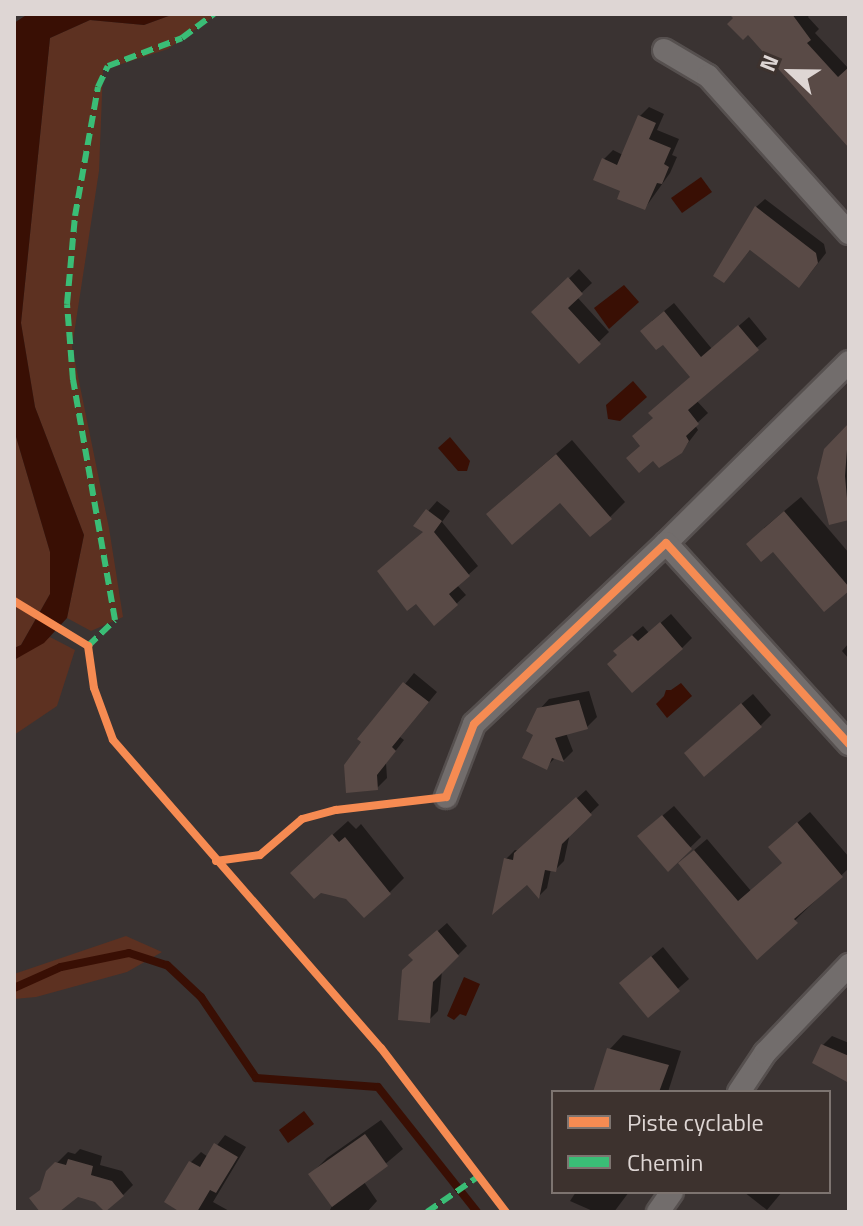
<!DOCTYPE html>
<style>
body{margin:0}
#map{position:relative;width:863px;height:1226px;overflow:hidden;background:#3a3332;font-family:"Titillium Web",sans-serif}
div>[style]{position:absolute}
.green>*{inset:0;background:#5d3121}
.water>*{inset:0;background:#390f04}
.shadow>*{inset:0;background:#0007}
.stream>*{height:8px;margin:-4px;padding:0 4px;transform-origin:4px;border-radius:4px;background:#390f04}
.building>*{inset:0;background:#594a46}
.roads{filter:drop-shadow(2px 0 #56504f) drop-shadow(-2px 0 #56504f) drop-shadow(0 2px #56504f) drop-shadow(0 -2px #56504f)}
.minor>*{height:22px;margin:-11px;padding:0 11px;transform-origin:11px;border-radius:11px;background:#726d6c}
.quiet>*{height:6px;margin-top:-3px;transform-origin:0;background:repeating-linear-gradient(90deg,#3abd76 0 12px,transparent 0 18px)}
.cycleway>*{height:8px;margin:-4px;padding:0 4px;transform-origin:4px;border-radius:4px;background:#f68b52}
span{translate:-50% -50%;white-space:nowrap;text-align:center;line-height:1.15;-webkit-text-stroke:8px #3d322e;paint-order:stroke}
.frame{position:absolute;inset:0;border:16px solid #ded6d4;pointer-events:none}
.legend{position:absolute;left:551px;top:1090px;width:280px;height:104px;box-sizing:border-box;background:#3d322e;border:2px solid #7d7470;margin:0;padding:10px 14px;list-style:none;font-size:24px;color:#ded6d4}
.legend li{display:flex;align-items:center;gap:16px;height:40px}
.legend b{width:40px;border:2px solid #7d7470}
.north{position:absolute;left:751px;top:32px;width:80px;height:80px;-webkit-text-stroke:6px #3d322e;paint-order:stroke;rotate:292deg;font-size:22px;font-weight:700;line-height:32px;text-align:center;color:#ded6d4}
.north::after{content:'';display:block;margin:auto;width:28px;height:36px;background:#ded6d4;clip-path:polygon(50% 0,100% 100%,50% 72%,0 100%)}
</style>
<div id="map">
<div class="green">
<i style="clip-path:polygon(174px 14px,217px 14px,168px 49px,103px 70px,99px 171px,72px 347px,109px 528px,123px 617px,91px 631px,67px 618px,84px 535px,35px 407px,21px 323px,50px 38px,90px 20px,144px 25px)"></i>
<i style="clip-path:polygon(14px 430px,50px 552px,50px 594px,21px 645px,14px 648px)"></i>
<i style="clip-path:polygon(50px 637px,75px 650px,57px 706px,14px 735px,14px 660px)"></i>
<i style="clip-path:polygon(126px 936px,162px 952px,127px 972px,36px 997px,14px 999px,14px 974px)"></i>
</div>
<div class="water">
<i style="clip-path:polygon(28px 14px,174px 14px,144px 25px,90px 20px,50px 38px,21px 323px,35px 407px,84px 535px,67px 618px,44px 643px,14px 660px,14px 648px,21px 645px,50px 594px,50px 552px,14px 430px,14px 23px)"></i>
<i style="clip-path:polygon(701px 177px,712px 192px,682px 213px,671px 198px)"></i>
<i style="clip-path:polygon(624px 285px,639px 302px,609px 329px,594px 308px)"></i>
<i style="clip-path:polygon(633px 381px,647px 397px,620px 421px,608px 419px,606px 405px)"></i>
<i style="clip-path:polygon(450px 437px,470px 461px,467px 471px,458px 471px,438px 448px)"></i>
<i style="clip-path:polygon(681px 683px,692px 696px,667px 718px,656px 704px,664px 696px,666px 690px,671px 690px)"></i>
<i style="clip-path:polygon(464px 977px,480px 984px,466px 1016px,460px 1014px,454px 1020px,447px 1016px)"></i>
<i style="clip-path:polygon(304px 1111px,314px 1124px,288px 1143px,279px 1130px)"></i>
</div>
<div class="shadow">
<i style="clip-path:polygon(740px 14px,810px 14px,808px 17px,819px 29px,815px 33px,849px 69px,849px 130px)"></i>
<i style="clip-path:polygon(649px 107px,664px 114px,657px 130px,679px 139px,672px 155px,677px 157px,670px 173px,645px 208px,623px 189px,603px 160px,613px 150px,623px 155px,640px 116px)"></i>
<i style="clip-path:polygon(765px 199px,824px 244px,826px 253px,808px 276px,751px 249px,724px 281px,756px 207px)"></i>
<i style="clip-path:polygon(579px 269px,592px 283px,577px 297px,609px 332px,579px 361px,534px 312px)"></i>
<i style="clip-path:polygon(674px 303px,712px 349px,749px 317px,767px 339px,696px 400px,708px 413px,695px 425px,698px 430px,681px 452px,642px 445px,655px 418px,692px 376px,652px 321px)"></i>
<i style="clip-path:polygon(849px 426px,849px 518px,831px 523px,825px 450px)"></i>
<i style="clip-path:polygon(572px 440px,625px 502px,610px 517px,561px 500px,504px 499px)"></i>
<i style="clip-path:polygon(801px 497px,849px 553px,849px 588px,764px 528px)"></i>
<i style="clip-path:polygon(437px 501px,450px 511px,442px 522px,478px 566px,457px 585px,466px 595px,435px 623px,425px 532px,416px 525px)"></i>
<i style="clip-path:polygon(671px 614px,692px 638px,682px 648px,619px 655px,625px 641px,643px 626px,649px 633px)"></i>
<i style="clip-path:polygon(849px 643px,849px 659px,842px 651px)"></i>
<i style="clip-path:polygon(414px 673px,437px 692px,400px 737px,404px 740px,386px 763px,387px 778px,377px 788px,360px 739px)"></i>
<i style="clip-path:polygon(589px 691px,597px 717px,587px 727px,566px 733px,573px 751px,564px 760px,556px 757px,546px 767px,536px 734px,539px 710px,549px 699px)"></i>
<i style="clip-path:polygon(753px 694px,771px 715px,760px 726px,697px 742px)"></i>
<i style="clip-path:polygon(586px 790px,599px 805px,570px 833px,564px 861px,555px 870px,551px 869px,547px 888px,539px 896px,506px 859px,515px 850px,519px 851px)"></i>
<i style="clip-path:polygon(674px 806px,701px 837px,668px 869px,650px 826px)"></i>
<i style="clip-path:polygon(810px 812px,849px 857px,849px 868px,757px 957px,693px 851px,707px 839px,751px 891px,784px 862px,783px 835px)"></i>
<i style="clip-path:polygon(348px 821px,356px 829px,361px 824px,404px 878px,389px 893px,347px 897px,307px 858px)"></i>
<i style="clip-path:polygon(447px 923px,467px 946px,442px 971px,438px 1011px,429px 1020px,421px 946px)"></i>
<i style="clip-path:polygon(663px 947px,689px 979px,648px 1015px,632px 973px)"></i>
<i style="clip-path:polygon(623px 1035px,681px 1051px,668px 1092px,596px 1092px,609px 1050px)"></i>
<i style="clip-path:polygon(832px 1036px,849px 1043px,849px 1080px,823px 1045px)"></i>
<i style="clip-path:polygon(381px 1120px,403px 1149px,364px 1182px,377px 1201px,367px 1212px,329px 1212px,333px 1204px,311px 1174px,327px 1158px)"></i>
<i style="clip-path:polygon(225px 1135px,246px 1147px,213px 1202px,231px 1212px,183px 1212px,191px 1162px,201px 1152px,208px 1157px)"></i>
<i style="clip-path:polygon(80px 1149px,102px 1156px,100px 1165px,122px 1171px,133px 1185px,123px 1195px,97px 1200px,78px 1195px,56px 1212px,43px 1212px,42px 1188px,48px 1172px,68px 1152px,75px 1154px)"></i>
<i style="clip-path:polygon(576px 1192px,629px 1192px,614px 1212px,595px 1212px,570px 1201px)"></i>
<i style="clip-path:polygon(744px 1192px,782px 1192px,767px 1210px)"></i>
</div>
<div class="stream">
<i style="left:14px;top:988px;width:51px;rotate:-24.1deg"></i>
<i style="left:61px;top:967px;width:69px;rotate:-11.6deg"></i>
<i style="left:129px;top:953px;width:40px;rotate:18deg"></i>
<i style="left:167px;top:965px;width:47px;rotate:43.3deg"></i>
<i style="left:201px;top:997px;width:98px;rotate:55.8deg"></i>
<i style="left:256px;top:1078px;width:122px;rotate:4.2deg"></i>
<i style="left:378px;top:1087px;width:159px;rotate:51.6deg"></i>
</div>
<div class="building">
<i style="clip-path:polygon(729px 14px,792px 14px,811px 40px,807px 43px,838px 77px,849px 67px,849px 148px,748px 35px,743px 40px,727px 24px,733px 18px)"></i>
<i style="clip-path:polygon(638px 115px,656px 123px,649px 139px,671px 148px,664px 164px,669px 167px,662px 184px,657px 183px,645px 210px,617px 199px,620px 191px,593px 180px,602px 158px,617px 165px)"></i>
<i style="clip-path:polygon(755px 206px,816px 253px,818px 263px,799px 288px,750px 250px,724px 283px,713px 276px)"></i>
<i style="clip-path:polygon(568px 277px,583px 294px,568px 308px,601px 344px,579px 364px,531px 312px)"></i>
<i style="clip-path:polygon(664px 311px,701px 357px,738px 325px,759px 350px,688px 410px,699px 424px,686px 436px,689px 441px,682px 453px,659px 468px,653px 461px,639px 473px,626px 458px,640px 446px,632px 436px,653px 418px,648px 413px,690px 377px,663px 345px,656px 350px,640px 331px)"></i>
<i style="clip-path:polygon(849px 423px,845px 476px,849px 520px,829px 525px,817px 478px,824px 449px)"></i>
<i style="clip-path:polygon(556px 454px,612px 519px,590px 537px,560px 503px,512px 545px,486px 514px)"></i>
<i style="clip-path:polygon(426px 509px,442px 521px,434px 532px,470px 576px,449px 594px,458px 605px,434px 626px,416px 604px,407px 611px,377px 571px,423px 532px,413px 526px)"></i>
<i style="clip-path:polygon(784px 511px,849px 587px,849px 591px,824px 612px,773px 552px,761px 562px,746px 544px)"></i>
<i style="clip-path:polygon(660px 622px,683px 649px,632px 693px,607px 664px,617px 655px,613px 651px,632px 635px,638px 641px)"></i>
<i style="clip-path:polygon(403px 682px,429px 702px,392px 747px,396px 751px,377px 775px,378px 790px,346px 793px,344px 765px,361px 742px,357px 739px)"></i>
<i style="clip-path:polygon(579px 700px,588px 729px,555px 738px,564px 762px,552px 758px,547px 770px,522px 758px,533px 735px,526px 731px,537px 708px)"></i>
<i style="clip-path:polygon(741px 703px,762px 727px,704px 777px,684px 753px)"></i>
<i style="clip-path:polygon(576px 797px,592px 815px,562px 844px,556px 872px,545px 870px,539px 899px,527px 885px,492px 915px,504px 858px,513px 860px,514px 853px)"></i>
<i style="clip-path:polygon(662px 815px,692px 849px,668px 872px,637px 836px)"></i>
<i style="clip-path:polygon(797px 822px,843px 877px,794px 919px,798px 923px,757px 960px,678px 863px,694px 850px,738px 901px,782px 863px,768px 847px)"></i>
<i style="clip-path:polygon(332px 834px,339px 842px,345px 837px,391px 894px,364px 918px,346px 899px,321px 893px,314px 899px,290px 873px)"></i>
<i style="clip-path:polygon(437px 930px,459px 956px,433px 982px,430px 1023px,398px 1020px,402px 970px,413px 960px,408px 955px)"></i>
<i style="clip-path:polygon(651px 956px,680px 991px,648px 1018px,619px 983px)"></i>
<i style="clip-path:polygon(821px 1044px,849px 1056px,849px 1083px,812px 1063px)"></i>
<i style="clip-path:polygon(607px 1048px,669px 1065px,659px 1092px,593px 1092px)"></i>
<i style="clip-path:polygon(365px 1134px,388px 1166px,332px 1207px,308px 1174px)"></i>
<i style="clip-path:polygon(214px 1143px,238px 1157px,216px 1193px,210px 1190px,197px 1212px,180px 1212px,164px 1202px,189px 1161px,200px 1167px)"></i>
<i style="clip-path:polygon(68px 1159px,93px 1166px,91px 1175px,112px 1181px,124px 1196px,105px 1212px,95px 1202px,78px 1197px,59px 1212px,40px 1212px,29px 1198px,40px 1190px,46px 1171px,55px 1162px,66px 1165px)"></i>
</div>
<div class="roads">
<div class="minor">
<i style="left:664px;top:50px;width:51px;rotate:30.6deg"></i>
<i style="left:708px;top:76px;width:211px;rotate:48.1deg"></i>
<i style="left:666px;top:543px;width:257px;rotate:-44.7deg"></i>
<i style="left:446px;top:797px;width:78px;rotate:-69deg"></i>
<i style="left:474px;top:724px;width:264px;rotate:-43.3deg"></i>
<i style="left:666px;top:543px;width:272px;rotate:47.7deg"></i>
<i style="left:739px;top:1092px;width:47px;rotate:-56.3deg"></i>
<i style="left:765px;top:1053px;width:122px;rotate:-46.3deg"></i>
<i style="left:658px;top:1212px;width:24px;rotate:-55deg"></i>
</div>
</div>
<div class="quiet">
<i style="left:88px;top:646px;width:37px;rotate:-44deg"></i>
<i style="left:115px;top:620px;width:244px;rotate:-99.9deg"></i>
<i style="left:73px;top:380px;width:76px;rotate:-94.5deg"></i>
<i style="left:67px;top:304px;width:88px;rotate:-84.8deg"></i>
<i style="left:75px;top:216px;width:131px;rotate:-79.9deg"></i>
<i style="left:98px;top:87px;width:23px;rotate:-65deg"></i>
<i style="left:108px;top:66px;width:79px;rotate:-20.7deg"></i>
<i style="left:182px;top:38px;width:40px;rotate:-37deg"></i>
<i style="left:427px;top:1212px;width:63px;rotate:-34.7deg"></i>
</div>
<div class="cycleway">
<i style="left:14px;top:601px;width:87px;rotate:31.3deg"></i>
<i style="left:88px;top:646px;width:42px;rotate:81.9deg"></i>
<i style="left:94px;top:688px;width:55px;rotate:69.9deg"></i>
<i style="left:113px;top:740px;width:408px;rotate:49deg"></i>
<i style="left:381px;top:1048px;width:206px;rotate:52.7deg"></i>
<i style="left:216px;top:861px;width:44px;rotate:-7.8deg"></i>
<i style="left:260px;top:855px;width:55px;rotate:-40.6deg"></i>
<i style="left:302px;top:819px;width:35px;rotate:-15deg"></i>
<i style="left:336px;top:810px;width:111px;rotate:-6.7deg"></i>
<i style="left:446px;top:797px;width:78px;rotate:-69deg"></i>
<i style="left:474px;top:724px;width:264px;rotate:-43.3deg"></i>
<i style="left:666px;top:543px;width:272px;rotate:47.7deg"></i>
</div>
<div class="frame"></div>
<ul class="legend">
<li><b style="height:10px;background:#f68b52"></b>Piste cyclable</li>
<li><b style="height:10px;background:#3abd76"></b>Chemin</li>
</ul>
<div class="north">N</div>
</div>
